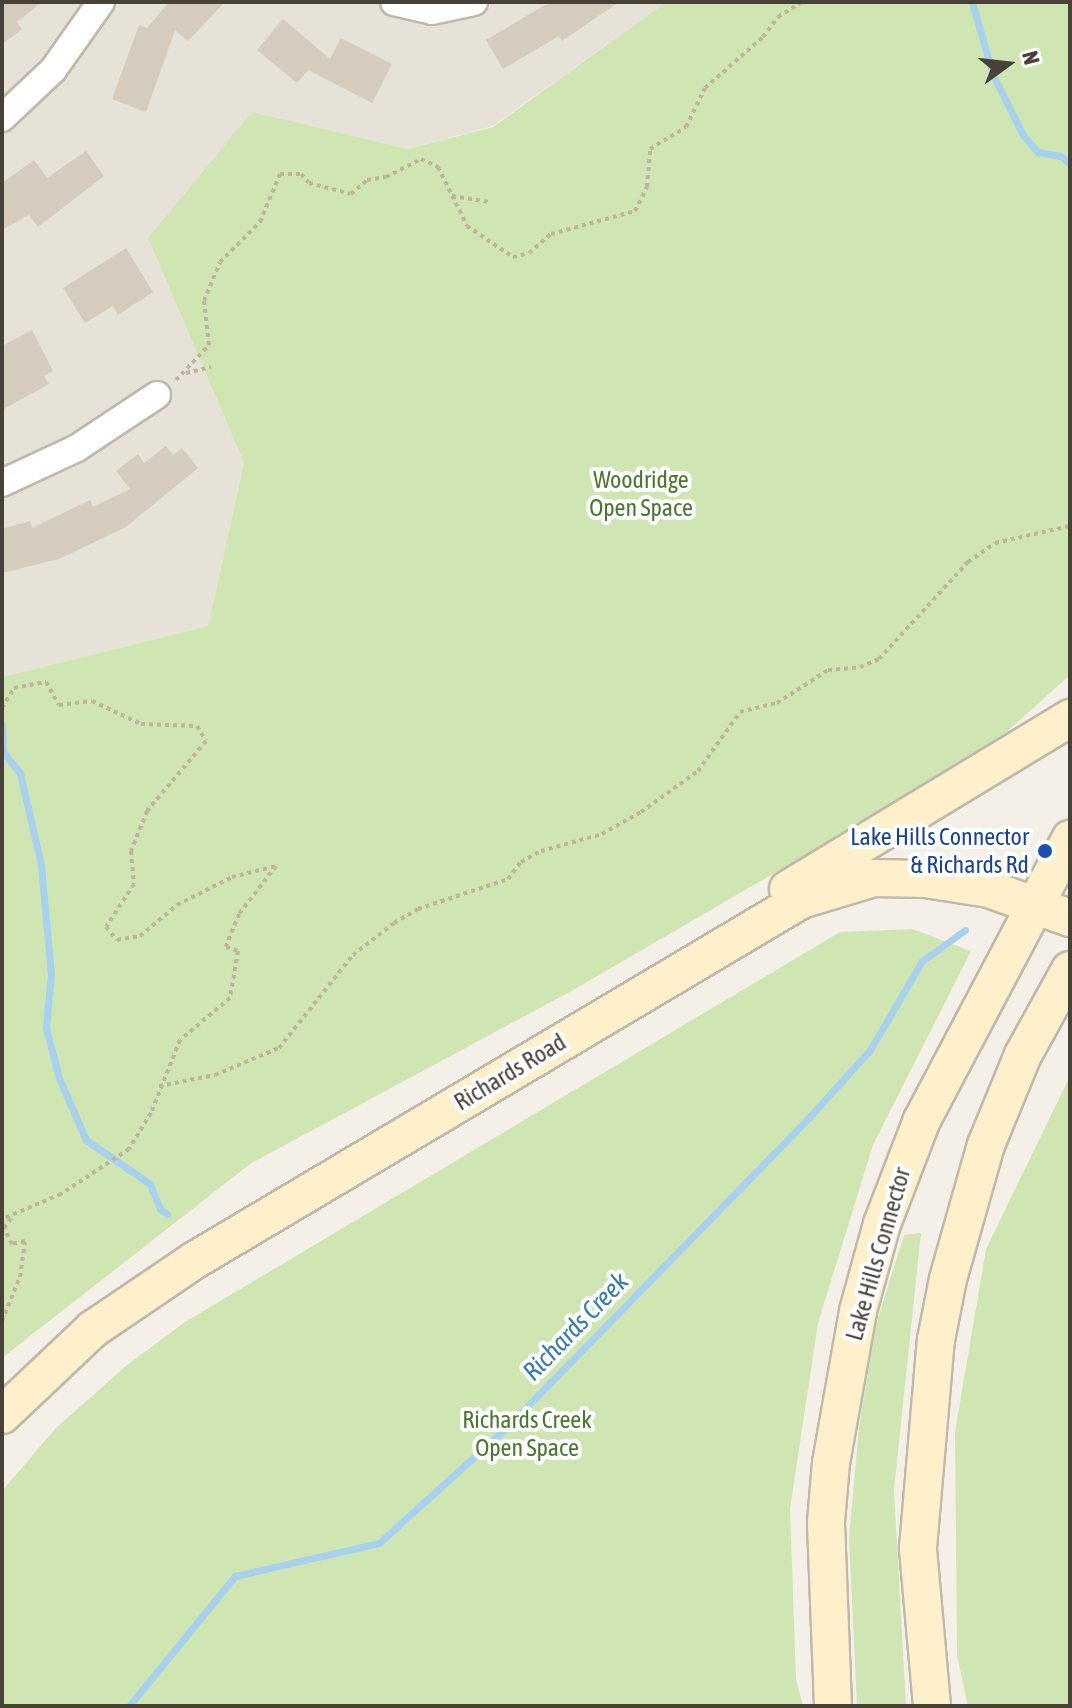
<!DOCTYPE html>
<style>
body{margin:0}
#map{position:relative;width:1072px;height:1708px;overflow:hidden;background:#f4f0e8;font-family:"Asap Condensed",sans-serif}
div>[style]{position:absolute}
.residential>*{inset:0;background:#e7e2d7}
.green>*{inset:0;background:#cfe6b3}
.stream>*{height:7px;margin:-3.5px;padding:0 3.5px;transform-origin:3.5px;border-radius:3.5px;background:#a7d1ee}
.building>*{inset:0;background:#d5ccbe}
.path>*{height:4px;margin-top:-2px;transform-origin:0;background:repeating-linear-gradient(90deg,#c0b49d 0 4px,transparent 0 8px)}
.roads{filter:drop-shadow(2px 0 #bfb8ab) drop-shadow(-2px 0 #bfb8ab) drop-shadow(0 2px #bfb8ab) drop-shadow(0 -2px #bfb8ab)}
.minor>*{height:26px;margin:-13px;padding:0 13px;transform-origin:13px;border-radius:13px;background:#fff}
.secondary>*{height:36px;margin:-18px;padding:0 18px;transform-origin:18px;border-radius:18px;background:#fdf0ca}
.dots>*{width:22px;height:22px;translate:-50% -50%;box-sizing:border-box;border:4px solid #fff;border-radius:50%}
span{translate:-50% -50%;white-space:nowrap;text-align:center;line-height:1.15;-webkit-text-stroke:8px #fff;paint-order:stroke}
.park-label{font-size:24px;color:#48772c}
.transit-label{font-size:24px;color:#164399}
.right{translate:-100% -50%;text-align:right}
.street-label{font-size:24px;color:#474137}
.water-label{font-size:26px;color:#347baf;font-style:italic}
.frame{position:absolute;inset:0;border:4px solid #474137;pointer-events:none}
.north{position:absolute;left:968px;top:24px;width:80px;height:80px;-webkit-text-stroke:6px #fff;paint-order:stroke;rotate:75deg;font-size:22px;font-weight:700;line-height:32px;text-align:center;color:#474137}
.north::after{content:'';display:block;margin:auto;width:28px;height:36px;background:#474137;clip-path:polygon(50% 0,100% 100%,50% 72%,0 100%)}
</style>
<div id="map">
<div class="residential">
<i style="clip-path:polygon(2px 2px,666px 2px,493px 126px,408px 149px,252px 113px,148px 238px,244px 463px,208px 626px,2px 677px)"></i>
</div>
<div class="green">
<i style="clip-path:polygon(666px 2px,1070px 2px,1070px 675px,1002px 736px,855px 826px,575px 989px,250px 1164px,2px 1358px,2px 677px,208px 626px,244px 463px,148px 238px,252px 112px,408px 149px,493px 127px)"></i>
<i style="clip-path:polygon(912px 929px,971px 951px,873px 1145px,818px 1323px,790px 1509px,796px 1679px,803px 1706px,2px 1706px,2px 1491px,56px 1428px,126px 1366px,185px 1322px,840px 932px)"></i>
<i style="clip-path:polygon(1070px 1076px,1070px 1706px,968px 1706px,957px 1656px,955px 1432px,986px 1249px)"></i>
<i style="clip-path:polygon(921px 1233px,894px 1490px,906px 1706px,857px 1706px,849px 1539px,859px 1427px,875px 1328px,904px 1235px)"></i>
</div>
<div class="stream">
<i style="left:972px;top:2px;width:76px;rotate:74deg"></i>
<i style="left:993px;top:75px;width:67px;rotate:63.4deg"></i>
<i style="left:1023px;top:135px;width:23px;rotate:49deg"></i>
<i style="left:1038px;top:152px;width:23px;rotate:10deg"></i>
<i style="left:1061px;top:156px;width:12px;rotate:42deg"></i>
<i style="left:2px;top:725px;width:27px;rotate:88deg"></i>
<i style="left:3px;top:752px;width:27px;rotate:51deg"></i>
<i style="left:20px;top:773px;width:94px;rotate:77.1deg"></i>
<i style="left:41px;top:865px;width:109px;rotate:84.8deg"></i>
<i style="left:51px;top:974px;width:54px;rotate:95.3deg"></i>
<i style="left:46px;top:1028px;width:52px;rotate:75.4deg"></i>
<i style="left:59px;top:1078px;width:68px;rotate:66.5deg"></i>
<i style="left:86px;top:1140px;width:78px;rotate:34.5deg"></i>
<i style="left:150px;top:1184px;width:27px;rotate:68deg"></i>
<i style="left:160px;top:1209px;width:9px;rotate:36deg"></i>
<i style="left:129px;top:1706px;width:168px;rotate:-50.8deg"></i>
<i style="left:235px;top:1576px;width:148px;rotate:-12.9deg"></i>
<i style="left:379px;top:1543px;width:176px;rotate:-42.2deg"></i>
<i style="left:509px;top:1425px;width:419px;rotate:-45.7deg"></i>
<i style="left:802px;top:1125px;width:101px;rotate:-47.8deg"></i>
<i style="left:870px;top:1050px;width:103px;rotate:-59.7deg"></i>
<i style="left:922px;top:961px;width:53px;rotate:-35.8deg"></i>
</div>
<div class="building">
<i style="clip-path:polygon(2px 2px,42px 2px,17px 22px,22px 29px,2px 44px)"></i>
<i style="clip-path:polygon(169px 2px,225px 2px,188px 41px,175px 30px,146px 112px,112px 99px,139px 25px,147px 28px)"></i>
<i style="clip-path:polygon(550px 2px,619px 2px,562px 41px,559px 36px,503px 69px,486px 40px)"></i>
<i style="clip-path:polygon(283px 19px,330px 59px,341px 38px,392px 64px,372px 103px,308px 70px,297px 83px,257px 50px)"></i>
<i style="clip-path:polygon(86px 151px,104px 176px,38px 227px,29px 215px,2px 230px,2px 183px,34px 160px,47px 178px)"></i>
<i style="clip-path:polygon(126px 248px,153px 292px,118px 315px,113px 306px,85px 323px,63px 288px)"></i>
<i style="clip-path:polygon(32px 330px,53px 371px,44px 376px,49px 384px,2px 410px,2px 346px)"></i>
<i style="clip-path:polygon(166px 446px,173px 455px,182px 448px,198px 468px,126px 527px,59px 559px,2px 573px,2px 529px,30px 521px,32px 528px,90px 500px,93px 507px,130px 489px,116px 471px,138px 454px,144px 463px)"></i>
</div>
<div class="path">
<i style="left:452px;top:196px;width:38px;rotate:9deg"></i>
<i style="left:186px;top:373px;width:26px;rotate:-13deg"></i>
<i style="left:176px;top:380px;width:48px;rotate:-46.7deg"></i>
<i style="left:209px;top:345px;width:44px;rotate:-96.5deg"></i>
<i style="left:204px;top:301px;width:42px;rotate:-67.7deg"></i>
<i style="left:220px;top:262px;width:57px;rotate:-45deg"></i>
<i style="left:260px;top:222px;width:52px;rotate:-67.4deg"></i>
<i style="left:280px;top:174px;width:21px"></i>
<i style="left:301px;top:174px;width:12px;rotate:48deg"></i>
<i style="left:309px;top:183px;width:43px;rotate:14.7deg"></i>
<i style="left:351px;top:194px;width:21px;rotate:-41deg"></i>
<i style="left:367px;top:180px;width:19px;rotate:-9deg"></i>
<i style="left:386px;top:177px;width:39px;rotate:-27deg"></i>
<i style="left:421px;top:159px;width:19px;rotate:25deg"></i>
<i style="left:438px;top:167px;width:66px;rotate:63.8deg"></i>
<i style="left:467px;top:226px;width:55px;rotate:34deg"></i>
<i style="left:513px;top:257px;width:16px;rotate:-14deg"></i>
<i style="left:529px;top:253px;width:29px;rotate:-41deg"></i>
<i style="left:551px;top:234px;width:87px;rotate:-15.3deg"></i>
<i style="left:635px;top:211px;width:27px;rotate:-63deg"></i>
<i style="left:647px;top:187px;width:38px;rotate:-85deg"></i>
<i style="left:650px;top:149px;width:42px;rotate:-31.4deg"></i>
<i style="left:686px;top:127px;width:43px;rotate:-64deg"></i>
<i style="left:705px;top:88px;width:77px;rotate:-41.3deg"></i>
<i style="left:763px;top:37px;width:25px;rotate:-53deg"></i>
<i style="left:778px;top:17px;width:28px;rotate:-32deg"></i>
<i style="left:2px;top:708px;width:23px;rotate:-59deg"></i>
<i style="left:14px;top:688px;width:33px;rotate:-11deg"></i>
<i style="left:46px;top:682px;width:26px;rotate:61deg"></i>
<i style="left:59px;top:705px;width:33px;rotate:-7deg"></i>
<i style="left:92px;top:701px;width:54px;rotate:25.1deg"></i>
<i style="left:141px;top:724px;width:56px;rotate:2deg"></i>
<i style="left:197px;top:726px;width:17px;rotate:59deg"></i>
<i style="left:206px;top:741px;width:92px;rotate:130.1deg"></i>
<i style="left:147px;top:811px;width:43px;rotate:111.8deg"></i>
<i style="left:131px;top:851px;width:33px;rotate:85deg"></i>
<i style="left:134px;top:884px;width:51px;rotate:123.1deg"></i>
<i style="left:106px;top:927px;width:17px;rotate:50deg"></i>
<i style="left:117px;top:940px;width:23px;rotate:-10deg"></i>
<i style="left:140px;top:936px;width:48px;rotate:-40deg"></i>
<i style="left:177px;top:905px;width:62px;rotate:-27deg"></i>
<i style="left:232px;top:877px;width:45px;rotate:-14deg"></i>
<i style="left:276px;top:866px;width:61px;rotate:127.6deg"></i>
<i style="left:239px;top:914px;width:35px;rotate:112deg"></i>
<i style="left:226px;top:947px;width:13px;rotate:18deg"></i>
<i style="left:238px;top:951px;width:48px;rotate:99.7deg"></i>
<i style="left:230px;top:998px;width:65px;rotate:140deg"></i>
<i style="left:180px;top:1040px;width:79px;rotate:111.7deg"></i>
<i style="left:151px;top:1113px;width:42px;rotate:121.4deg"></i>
<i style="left:129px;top:1149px;width:82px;rotate:146.5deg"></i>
<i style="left:61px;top:1194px;width:64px;rotate:157deg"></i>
<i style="left:159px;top:1086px;width:57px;rotate:-11.1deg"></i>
<i style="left:215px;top:1075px;width:69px;rotate:-22.9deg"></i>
<i style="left:279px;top:1048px;width:119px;rotate:-51.5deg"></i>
<i style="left:353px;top:955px;width:52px;rotate:-38deg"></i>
<i style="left:394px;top:923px;width:28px;rotate:-30deg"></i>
<i style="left:418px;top:909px;width:95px;rotate:-18.4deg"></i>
<i style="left:508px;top:879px;width:21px;rotate:-53deg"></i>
<i style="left:521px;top:862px;width:23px;rotate:-29deg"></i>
<i style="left:541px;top:851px;width:63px;rotate:-15.6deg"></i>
<i style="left:602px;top:834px;width:45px;rotate:-29.4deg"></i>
<i style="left:641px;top:812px;width:70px;rotate:-35.7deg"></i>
<i style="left:698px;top:771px;width:72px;rotate:-54.6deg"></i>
<i style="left:740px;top:712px;width:38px;rotate:-14deg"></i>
<i style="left:777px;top:703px;width:61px;rotate:-32.9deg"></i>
<i style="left:828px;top:670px;width:32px;rotate:-5deg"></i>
<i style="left:860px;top:667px;width:21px;rotate:-23deg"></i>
<i style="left:879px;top:659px;width:132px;rotate:-47.5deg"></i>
<i style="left:968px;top:562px;width:33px;rotate:-35deg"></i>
<i style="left:995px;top:543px;width:77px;rotate:-12.8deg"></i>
<i style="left:2px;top:1321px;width:48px;rotate:-67.8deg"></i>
<i style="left:20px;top:1277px;width:36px;rotate:-82deg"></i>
<i style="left:25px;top:1241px;width:13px;rotate:167deg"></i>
<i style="left:12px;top:1244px;width:18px;rotate:-117deg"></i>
<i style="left:4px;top:1228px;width:15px;rotate:-53deg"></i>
</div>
<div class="roads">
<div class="minor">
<i style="left:394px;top:2px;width:39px;rotate:13deg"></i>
<i style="left:432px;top:11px;width:43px;rotate:-12.1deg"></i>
<i style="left:2px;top:118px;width:70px;rotate:-43.3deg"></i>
<i style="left:53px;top:70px;width:83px;rotate:-54.8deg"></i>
<i style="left:2px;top:483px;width:83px;rotate:-25deg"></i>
<i style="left:77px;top:448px;width:96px;rotate:-33.5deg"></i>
</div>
<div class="secondary">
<i style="left:788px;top:889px;width:330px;rotate:-31.2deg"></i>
<i style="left:2px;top:1415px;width:125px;rotate:-43.4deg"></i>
<i style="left:93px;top:1329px;width:123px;rotate:-34.1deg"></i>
<i style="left:195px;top:1260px;width:705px;rotate:-30.71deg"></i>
<i style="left:801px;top:900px;width:76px;rotate:-16.8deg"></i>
<i style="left:874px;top:878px;width:51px;rotate:1.1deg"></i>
<i style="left:925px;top:879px;width:65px;rotate:8.9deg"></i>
<i style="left:989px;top:889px;width:86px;rotate:19.7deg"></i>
<i style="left:833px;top:1706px;width:184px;rotate:-92.2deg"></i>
<i style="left:826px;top:1522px;width:59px;rotate:-85.2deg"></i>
<i style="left:831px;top:1463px;width:154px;rotate:-79.9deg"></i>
<i style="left:858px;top:1311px;width:90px;rotate:-74.6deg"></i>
<i style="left:882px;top:1224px;width:111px;rotate:-69deg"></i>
<i style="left:922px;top:1120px;width:318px;rotate:-62.2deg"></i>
<i style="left:932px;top:1706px;width:159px;rotate:-95.1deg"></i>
<i style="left:918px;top:1548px;width:209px;rotate:-85.1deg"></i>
<i style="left:936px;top:1340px;width:62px;rotate:-78.9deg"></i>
<i style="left:948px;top:1279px;width:139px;rotate:-74.2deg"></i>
<i style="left:986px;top:1145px;width:97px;rotate:-67.7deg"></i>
<i style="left:1023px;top:1055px;width:97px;rotate:-61.1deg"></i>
</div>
</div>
<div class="dots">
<i style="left:1045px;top:851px;background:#1a4fb4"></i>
</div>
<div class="park-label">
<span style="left:641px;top:494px">Woodridge<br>Open Space</span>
<span style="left:527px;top:1434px">Richards Creek<br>Open Space</span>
</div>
<div class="transit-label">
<span class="right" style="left:1029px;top:851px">Lake Hills Connector<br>&amp; Richards Rd</span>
</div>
<div class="street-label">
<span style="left:510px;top:1072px;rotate:-31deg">Richards Road</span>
<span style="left:878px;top:1254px;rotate:-74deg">Lake Hills Connector</span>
</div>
<div class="water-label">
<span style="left:576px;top:1327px;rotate:-46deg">Richards Creek</span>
</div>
<div class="frame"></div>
<div class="north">N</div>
</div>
